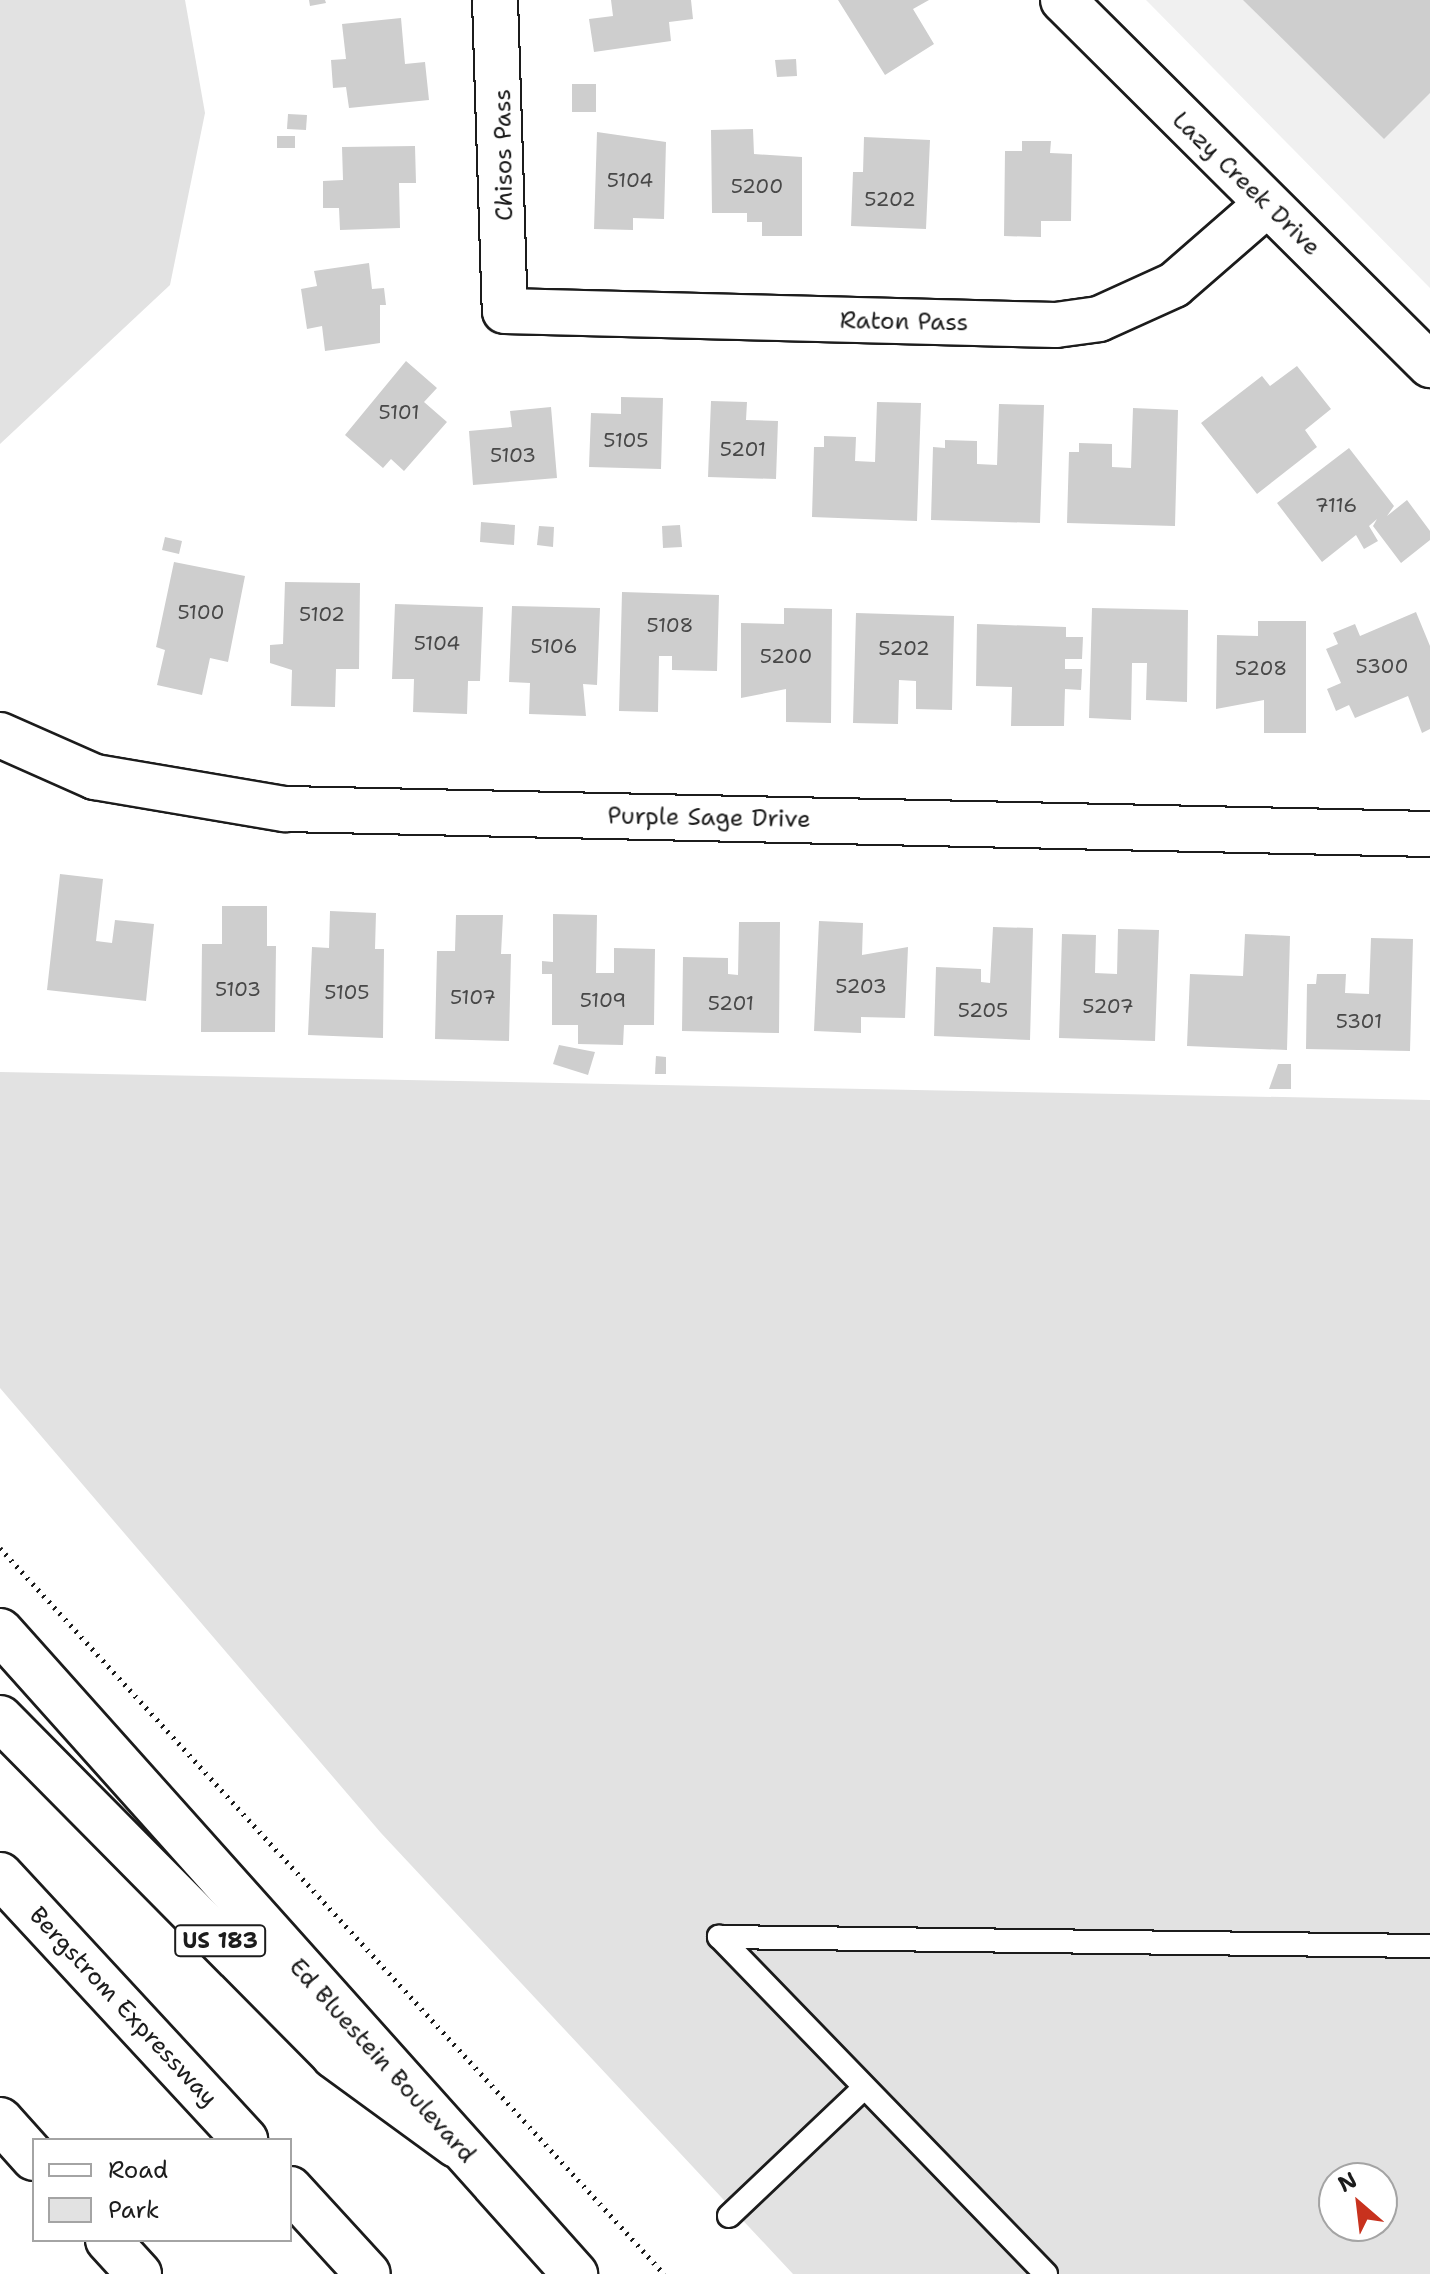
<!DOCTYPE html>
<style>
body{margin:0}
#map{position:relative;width:1430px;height:2274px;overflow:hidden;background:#fff;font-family:"Shantell Sans",sans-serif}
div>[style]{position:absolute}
.built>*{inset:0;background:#f0f0f0}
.green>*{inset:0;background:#e2e2e2}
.building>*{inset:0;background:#cecece}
.path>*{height:5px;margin-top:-2.5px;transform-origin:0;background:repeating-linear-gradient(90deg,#1c1c1c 0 2px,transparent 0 8px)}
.roads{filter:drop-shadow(2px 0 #1c1c1c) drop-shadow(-2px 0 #1c1c1c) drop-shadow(0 2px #1c1c1c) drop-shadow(0 -2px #1c1c1c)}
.lane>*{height:22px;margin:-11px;padding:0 11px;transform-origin:11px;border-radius:11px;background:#fff}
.street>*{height:44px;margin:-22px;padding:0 22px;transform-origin:22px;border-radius:22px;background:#fff}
.secondary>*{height:44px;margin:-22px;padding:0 22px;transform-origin:22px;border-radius:22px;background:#fff}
.highway>*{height:44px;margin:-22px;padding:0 22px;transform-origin:22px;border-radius:22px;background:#fff}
span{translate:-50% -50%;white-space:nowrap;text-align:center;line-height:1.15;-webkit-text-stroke:6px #fff;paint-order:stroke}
.number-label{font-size:20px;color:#484848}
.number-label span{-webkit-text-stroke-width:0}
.shield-label span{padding:2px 6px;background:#fff;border:2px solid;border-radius:6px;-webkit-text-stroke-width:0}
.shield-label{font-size:22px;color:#1c1c1c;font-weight:700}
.street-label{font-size:24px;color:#1c1c1c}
.legend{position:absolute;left:32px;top:2138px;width:260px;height:104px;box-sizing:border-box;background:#fff;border:2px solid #a4a4a4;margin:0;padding:10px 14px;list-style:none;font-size:24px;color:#1c1c1c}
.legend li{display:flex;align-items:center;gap:16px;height:40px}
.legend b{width:40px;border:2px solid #a4a4a4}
.north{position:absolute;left:1318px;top:2162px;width:80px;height:80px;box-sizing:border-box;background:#fff;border:2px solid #a4a4a4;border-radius:50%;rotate:332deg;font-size:22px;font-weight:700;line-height:32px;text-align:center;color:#1c1c1c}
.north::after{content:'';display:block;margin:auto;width:28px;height:36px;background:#c8321e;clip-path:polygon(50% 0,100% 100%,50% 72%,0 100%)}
</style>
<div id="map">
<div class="built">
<i style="clip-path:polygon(1146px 0,1430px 0,1430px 288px)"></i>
</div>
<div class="green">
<i style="clip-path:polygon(0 0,185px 0,205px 113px,170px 285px,0 444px)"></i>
<i style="clip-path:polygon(evenodd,0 1072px,1430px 1100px,1430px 2274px,793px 2274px,381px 1833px,0 1388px,0 1072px,1334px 2178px,1382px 2178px,1382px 2226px,1334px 2226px,1334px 2178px)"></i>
</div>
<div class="building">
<i style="clip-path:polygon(309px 0,325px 0,326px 3px,310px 6px)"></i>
<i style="clip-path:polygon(611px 0,691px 0,693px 19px,669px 22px,671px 41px,594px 52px,589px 19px,613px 16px)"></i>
<i style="clip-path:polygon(838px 0,929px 0,913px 9px,934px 44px,885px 75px)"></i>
<i style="clip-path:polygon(1243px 0,1430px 0,1430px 93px,1384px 139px)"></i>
<i style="clip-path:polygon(401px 18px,405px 64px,425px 62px,429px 100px,349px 108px,346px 87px,333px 88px,331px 60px,346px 59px,342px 24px)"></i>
<i style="clip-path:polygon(796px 59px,797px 76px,777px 77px,775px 60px)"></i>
<i style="clip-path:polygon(572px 84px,596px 84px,596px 112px,572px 112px)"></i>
<i style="clip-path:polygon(288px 114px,307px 115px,306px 130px,287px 129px)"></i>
<i style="clip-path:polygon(753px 129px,754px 154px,802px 157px,802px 236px,762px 236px,762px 222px,747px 222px,747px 213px,712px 213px,711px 130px)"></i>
<i style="clip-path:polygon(597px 132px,666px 142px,664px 219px,633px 218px,633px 230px,594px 229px)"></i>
<i style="clip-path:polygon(277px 136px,295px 136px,295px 148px,277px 148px)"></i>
<i style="clip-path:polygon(864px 137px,930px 140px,926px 229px,851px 226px,853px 172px,863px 172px)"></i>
<i style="clip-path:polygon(1022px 141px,1051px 141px,1050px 153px,1072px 154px,1071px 221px,1041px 221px,1041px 237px,1004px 236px,1005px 151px,1022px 151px)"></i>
<i style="clip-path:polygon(415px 146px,416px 183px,399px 183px,400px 228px,340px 230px,339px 208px,323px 208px,323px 181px,343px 180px,342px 147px)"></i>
<i style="clip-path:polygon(369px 263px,372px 289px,384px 288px,386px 305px,380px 305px,380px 343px,325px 351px,322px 326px,307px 329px,301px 289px,317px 286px,314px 271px)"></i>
<i style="clip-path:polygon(406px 361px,437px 388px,424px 402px,447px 422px,404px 471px,391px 459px,383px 468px,345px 435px)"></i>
<i style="clip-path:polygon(1297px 366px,1331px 409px,1305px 430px,1317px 447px,1257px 494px,1201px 423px,1262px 376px,1270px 386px)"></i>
<i style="clip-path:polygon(621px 397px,663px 398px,661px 469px,589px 467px,591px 413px,621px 414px)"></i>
<i style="clip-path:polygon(711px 401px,747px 402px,746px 420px,778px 421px,776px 479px,708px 477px)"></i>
<i style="clip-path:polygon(877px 402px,921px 403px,917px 521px,812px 517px,814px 447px,824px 447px,824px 436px,856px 437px,855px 461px,875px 462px)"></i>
<i style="clip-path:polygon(999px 404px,1044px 405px,1040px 523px,931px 520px,933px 447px,945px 448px,945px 440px,977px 441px,977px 464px,997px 465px)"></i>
<i style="clip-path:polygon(551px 407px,557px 478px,473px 485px,469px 431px,512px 427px,510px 411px)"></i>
<i style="clip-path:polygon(1133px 408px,1178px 410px,1175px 526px,1067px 523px,1069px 452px,1079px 452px,1079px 443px,1112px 444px,1112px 467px,1131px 468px)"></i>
<i style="clip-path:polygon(1349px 448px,1394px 506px,1387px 516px,1407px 500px,1430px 531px,1430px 540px,1401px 563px,1373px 526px,1377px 519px,1369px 526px,1378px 541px,1364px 549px,1356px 535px,1322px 562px,1277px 503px)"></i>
<i style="clip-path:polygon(481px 522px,515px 525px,514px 545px,480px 542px)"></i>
<i style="clip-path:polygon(680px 525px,682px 547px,663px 548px,662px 526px)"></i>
<i style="clip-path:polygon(539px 526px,554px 527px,553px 547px,537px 545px)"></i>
<i style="clip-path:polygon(165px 537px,182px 541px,179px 554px,162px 550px)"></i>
<i style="clip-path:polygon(174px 562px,245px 576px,228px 662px,210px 658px,202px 695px,157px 685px,165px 650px,156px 647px)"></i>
<i style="clip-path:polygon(285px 582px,360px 583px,359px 669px,336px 669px,335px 707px,291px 706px,292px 670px,270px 663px,270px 645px,283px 644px)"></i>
<i style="clip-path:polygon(622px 592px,719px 595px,717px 671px,672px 670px,672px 656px,659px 656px,658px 712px,619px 711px)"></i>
<i style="clip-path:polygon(395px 604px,483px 607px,480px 681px,468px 681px,467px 714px,413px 712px,414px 679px,392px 679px)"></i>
<i style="clip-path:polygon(512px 606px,600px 608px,597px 685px,583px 684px,586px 716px,529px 714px,530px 683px,509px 682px)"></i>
<i style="clip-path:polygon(784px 608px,832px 609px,831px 723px,786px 722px,786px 689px,741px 698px,741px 623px,784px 624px)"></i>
<i style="clip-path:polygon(1092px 608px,1188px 610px,1187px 702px,1146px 700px,1147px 663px,1132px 663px,1131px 720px,1089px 718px)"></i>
<i style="clip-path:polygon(1416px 612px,1430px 646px,1430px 729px,1422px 733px,1408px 696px,1355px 718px,1349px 705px,1336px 711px,1327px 689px,1341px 683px,1326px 649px,1338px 644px,1333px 633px,1355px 624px,1360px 636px)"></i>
<i style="clip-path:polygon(856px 613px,954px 616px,952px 710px,916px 709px,916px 681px,899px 680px,898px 724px,853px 723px)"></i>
<i style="clip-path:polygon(1258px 621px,1306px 621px,1306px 733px,1264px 733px,1264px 700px,1216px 709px,1217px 635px,1258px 636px)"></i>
<i style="clip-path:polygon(977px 624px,1066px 627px,1066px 637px,1083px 637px,1082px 659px,1065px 659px,1065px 669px,1082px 669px,1081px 690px,1065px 689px,1064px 726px,1011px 726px,1012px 687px,976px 686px)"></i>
<i style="clip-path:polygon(60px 874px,103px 879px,96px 941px,112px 943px,115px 920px,154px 924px,146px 1001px,47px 990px)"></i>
<i style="clip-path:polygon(222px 906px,267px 906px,267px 946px,276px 946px,275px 1032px,201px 1032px,202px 944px,222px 944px)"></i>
<i style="clip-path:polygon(330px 911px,376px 913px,375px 949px,384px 949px,383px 1038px,308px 1035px,312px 947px,329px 948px)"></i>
<i style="clip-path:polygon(553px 914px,597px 915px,596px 973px,614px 973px,614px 948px,655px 949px,654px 1025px,624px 1025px,623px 1045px,578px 1044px,578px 1025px,552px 1025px,552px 974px,542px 974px,542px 961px,553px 962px)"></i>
<i style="clip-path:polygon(456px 915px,503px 915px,501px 954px,511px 954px,509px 1041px,435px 1039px,437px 951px,455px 951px)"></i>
<i style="clip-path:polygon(819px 921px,863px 923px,862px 955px,908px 947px,905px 1018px,861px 1017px,861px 1033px,814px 1031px)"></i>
<i style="clip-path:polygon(739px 922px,780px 922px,779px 1033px,682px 1031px,683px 957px,728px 958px,728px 974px,738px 975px)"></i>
<i style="clip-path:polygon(993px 927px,1033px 928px,1030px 1040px,934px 1036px,936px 967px,981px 969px,981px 982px,990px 983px)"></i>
<i style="clip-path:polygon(1118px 929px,1159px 930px,1155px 1041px,1059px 1038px,1062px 934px,1096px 935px,1095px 973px,1117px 974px)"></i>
<i style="clip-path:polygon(1245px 934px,1290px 936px,1287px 1050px,1187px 1046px,1190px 974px,1243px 976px)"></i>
<i style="clip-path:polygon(1371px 938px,1413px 939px,1410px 1051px,1306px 1049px,1307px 984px,1316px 984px,1317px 974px,1346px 974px,1345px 993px,1369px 994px)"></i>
<i style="clip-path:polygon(559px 1045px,595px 1052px,588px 1075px,553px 1064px)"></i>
<i style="clip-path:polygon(656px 1056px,666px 1057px,666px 1074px,655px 1074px)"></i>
<i style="clip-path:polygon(1278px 1064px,1291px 1064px,1291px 1089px,1269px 1089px)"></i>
</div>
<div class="path">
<i style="left:0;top:1548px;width:984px;rotate:47.55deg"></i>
</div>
<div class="roads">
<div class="lane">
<i style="left:729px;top:2216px;width:183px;rotate:-43.5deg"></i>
<i style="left:1046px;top:2274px;width:470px;rotate:-134.1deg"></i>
<i style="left:719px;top:1937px;width:711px;rotate:0.73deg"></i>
</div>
<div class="street">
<i style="left:495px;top:0;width:311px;rotate:88.2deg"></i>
<i style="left:505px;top:311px;width:551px;rotate:1.46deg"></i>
<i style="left:1056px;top:325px;width:43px;rotate:-7.9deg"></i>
<i style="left:1099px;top:319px;width:82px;rotate:-24.4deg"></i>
<i style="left:1174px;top:285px;width:122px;rotate:-41deg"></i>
<i style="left:1063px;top:0;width:518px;rotate:44.84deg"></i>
<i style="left:0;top:735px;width:104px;rotate:23.9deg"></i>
<i style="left:95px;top:777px;width:193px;rotate:9.6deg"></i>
<i style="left:285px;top:809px;width:1145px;rotate:1.25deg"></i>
</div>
<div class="secondary">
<i style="left:0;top:1631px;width:863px;rotate:48.2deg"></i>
</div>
<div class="highway">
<i style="left:0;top:1718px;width:475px;rotate:45.3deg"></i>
<i style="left:334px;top:2056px;width:151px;rotate:36.1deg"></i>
<i style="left:0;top:1875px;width:361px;rotate:47.2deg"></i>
<i style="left:0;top:2120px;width:51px;rotate:48.2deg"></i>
<i style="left:290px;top:2189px;width:115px;rotate:47.5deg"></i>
<i style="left:108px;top:2240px;width:46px;rotate:47.6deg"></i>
</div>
</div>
<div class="number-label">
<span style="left:630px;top:180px">5104</span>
<span style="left:757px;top:186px">5200</span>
<span style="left:890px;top:199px">5202</span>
<span style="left:399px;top:412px">5101</span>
<span style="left:626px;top:440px">5105</span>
<span style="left:743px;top:449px">5201</span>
<span style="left:513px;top:455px">5103</span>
<span style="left:1336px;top:505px">7116</span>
<span style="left:201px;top:612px">5100</span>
<span style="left:322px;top:614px">5102</span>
<span style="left:670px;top:625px">5108</span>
<span style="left:437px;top:643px">5104</span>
<span style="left:554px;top:646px">5106</span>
<span style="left:904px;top:648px">5202</span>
<span style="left:786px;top:656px">5200</span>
<span style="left:1382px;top:666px">5300</span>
<span style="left:1261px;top:668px">5208</span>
<span style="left:861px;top:986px">5203</span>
<span style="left:238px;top:989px">5103</span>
<span style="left:347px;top:992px">5105</span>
<span style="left:473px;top:997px">5107</span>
<span style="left:603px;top:1000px">5109</span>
<span style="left:731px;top:1003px">5201</span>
<span style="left:1108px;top:1006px">5207</span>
<span style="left:983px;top:1010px">5205</span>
<span style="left:1359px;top:1021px">5301</span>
</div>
<div class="shield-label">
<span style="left:220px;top:1941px">US 183</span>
</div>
<div class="street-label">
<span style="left:504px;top:155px;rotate:-91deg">Chisos Pass</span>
<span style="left:1246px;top:184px;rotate:44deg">Lazy Creek Drive</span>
<span style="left:904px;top:322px;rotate:1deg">Raton Pass</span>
<span style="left:709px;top:818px;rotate:1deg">Purple Sage Drive</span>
<span style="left:123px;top:2007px;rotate:47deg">Bergstrom Expressway</span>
<span style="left:382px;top:2061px;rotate:48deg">Ed Bluestein Boulevard</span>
</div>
<ul class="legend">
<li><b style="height:10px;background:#fff"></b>Road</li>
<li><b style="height:22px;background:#e2e2e2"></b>Park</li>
</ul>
<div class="north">N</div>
</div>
